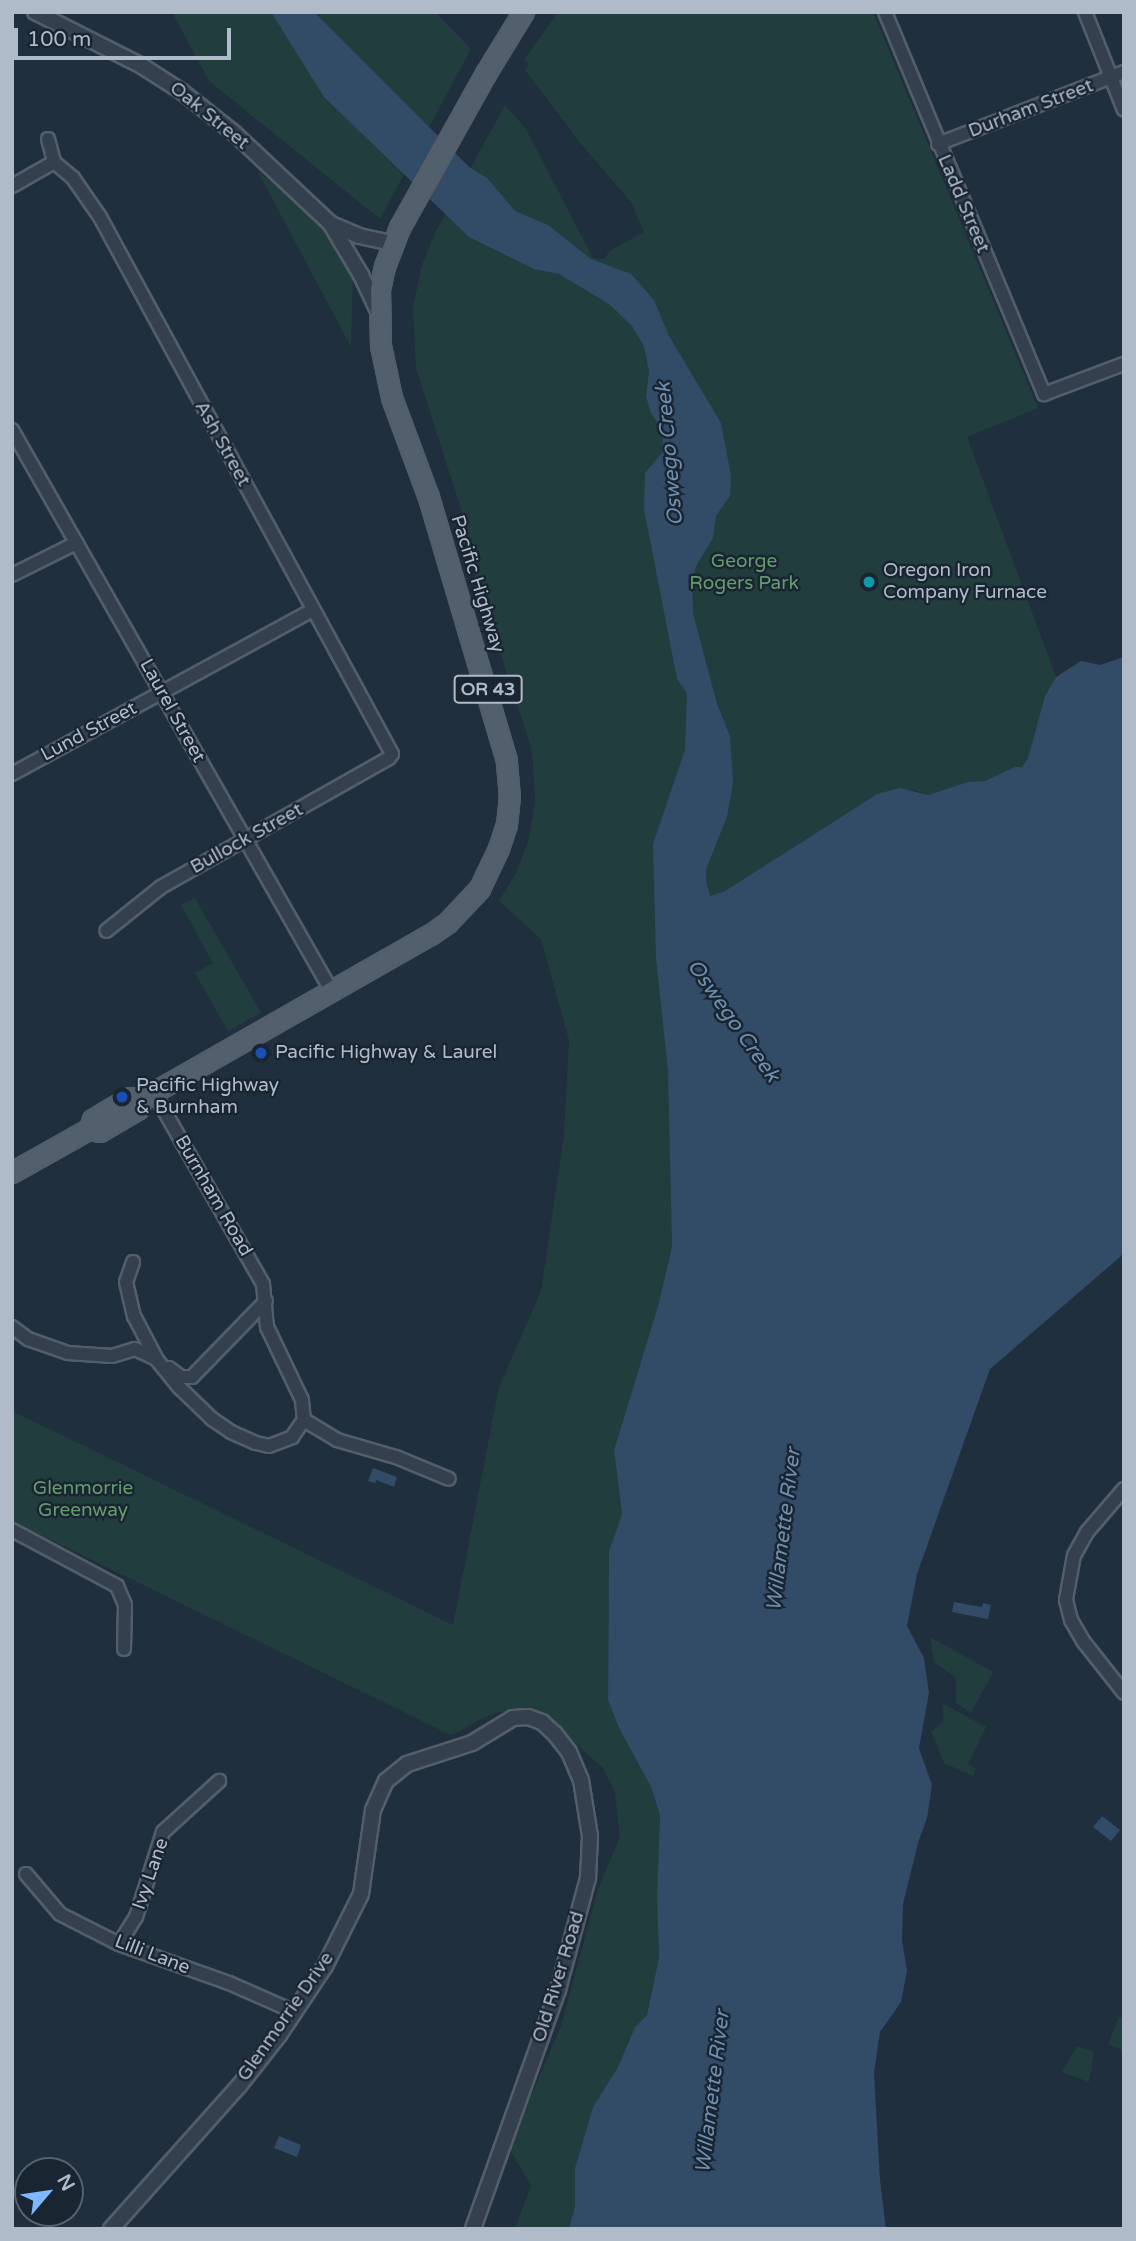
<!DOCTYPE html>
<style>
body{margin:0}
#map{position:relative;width:1136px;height:2241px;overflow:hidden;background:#202f3d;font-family:"Varela Round",sans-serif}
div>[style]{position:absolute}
.green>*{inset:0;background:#223d3e}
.water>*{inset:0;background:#324b66}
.roads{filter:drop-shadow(2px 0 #535e6b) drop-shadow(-2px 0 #535e6b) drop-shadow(0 2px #535e6b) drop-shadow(0 -2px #535e6b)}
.minor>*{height:12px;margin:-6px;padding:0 6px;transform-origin:6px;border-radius:6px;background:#34404d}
.tertiary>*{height:14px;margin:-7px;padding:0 7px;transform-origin:7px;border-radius:7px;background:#34404d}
.primary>*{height:18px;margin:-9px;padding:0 9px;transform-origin:9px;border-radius:9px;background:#525f6d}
.dots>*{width:19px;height:19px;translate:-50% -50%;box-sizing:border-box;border:4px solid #1a2532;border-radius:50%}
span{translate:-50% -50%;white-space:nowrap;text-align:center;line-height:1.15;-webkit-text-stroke:5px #1a2532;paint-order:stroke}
.shield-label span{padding:2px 5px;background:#1a2532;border:2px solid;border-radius:5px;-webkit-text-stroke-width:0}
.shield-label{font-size:18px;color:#b0bbc9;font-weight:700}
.street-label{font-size:19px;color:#b0bbc9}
.park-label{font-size:19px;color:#649c6d}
.poi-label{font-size:19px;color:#b0bbc9}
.left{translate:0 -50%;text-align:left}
.water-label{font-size:21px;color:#6d8eaf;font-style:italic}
.frame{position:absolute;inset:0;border:14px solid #b0bbc9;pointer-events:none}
.north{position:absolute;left:14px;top:2157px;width:70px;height:70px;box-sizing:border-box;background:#1a2532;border:2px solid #56616e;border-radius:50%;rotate:61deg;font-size:19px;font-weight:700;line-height:28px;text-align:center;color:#b0bbc9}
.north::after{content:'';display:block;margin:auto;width:24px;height:32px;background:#7eb9ff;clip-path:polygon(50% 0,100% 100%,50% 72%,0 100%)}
.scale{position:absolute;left:14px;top:28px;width:217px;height:32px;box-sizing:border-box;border:4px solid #b0bbc9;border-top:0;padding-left:9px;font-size:21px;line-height:24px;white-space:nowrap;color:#b0bbc9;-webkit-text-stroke:5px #1a2532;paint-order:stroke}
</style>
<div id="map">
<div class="green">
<i style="clip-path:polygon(172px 12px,435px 12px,471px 49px,380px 219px,209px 81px)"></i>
<i style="clip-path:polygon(558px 12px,873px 12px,1038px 408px,967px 437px,1056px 677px,1045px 696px,1028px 758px,1022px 767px,985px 781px,968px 782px,928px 795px,913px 790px,877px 794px,725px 891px,710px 896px,670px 1128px,672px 1247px,658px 1306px,614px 1450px,622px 1514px,609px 1551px,608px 1699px,619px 1728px,651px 1787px,660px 1815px,657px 1896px,659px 1957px,647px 2015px,635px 2027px,618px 2067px,593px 2107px,575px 2168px,575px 2206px,569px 2229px,515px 2229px,531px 2186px,509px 2148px,561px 2026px,598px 1889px,620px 1837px,615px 1792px,603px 1768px,563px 1732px,522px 1708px,494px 1713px,451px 1735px,12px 1521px,12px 1411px,453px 1625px,499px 1387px,541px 1291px,564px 1135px,569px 1040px,541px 939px,499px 901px,516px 873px,528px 842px,535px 801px,533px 764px,531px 747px,460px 530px,467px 528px,416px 368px,413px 308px,421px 268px,434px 235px,505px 105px,526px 129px,593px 258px,606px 259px,608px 252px,644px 232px,631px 202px,582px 145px,525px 70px,529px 63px,524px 60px)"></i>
<i style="clip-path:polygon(257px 170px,325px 229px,353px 272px,351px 347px)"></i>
<i style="clip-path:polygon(195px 898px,261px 1013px,228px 1031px,195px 973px,213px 963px,181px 905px)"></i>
<i style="clip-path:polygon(930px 1637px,993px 1672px,971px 1713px,956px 1703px,956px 1678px,934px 1662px)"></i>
<i style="clip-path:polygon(942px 1703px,986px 1727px,968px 1764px,976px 1769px,973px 1776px,944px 1763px,931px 1732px,944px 1721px)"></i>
<i style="clip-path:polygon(1119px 2017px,1124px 2020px,1124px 2051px,1108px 2044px)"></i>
<i style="clip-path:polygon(1077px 2046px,1094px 2052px,1089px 2082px,1062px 2072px)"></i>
</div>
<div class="water">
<i style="clip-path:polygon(271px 12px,314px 12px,469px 167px,487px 178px,515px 211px,548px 225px,591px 259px,631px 274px,654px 300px,669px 336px,721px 423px,731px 476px,730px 496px,716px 516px,713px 538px,696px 566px,692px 581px,693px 613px,717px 704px,730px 736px,733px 783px,727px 817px,706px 869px,706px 881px,710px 896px,725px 891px,877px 794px,900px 788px,928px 795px,968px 782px,985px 781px,1015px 767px,1022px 767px,1028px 758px,1045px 696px,1056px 677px,1081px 661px,1100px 665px,1124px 657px,1124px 1251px,1120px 1257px,990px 1369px,917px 1574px,907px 1626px,924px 1658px,929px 1693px,919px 1748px,932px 1785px,927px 1818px,918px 1843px,903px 1904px,902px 1940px,907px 1971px,901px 2002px,880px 2032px,874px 2072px,880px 2180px,886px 2229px,569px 2229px,575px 2206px,575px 2168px,593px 2107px,618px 2067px,635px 2027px,647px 2015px,659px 1957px,657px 1896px,660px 1815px,651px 1787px,619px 1728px,608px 1700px,609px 1551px,622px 1514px,614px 1450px,658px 1306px,672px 1247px,668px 1070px,656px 958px,653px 844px,685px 750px,687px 693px,677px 679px,644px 509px,645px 473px,662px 453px,663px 431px,651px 413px,646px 397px,649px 371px,644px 346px,632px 326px,609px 304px,559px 274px,534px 269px,469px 237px,324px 97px)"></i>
<i style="clip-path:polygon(373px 1468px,397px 1477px,394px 1487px,376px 1480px,375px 1483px,368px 1481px)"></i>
<i style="clip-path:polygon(954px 1602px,982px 1607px,983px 1603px,991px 1605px,988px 1619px,952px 1612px)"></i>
<i style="clip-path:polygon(1102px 1816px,1120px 1830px,1111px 1841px,1093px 1827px)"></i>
<i style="clip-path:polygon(279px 2136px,301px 2145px,297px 2157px,274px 2148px)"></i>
</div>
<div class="roads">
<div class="minor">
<i style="left:885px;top:12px;width:414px;rotate:67.4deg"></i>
<i style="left:1044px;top:394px;width:85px;rotate:-20.6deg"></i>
<i style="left:1085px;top:12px;width:105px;rotate:68.3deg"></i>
<i style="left:48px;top:139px;width:24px;rotate:75deg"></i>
<i style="left:54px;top:162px;width:25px;rotate:40deg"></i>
<i style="left:73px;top:178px;width:47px;rotate:55.3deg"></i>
<i style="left:100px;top:217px;width:611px;rotate:61.46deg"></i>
<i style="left:392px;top:754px;width:5px;rotate:127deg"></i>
<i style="left:389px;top:758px;width:262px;rotate:150.5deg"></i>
<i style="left:161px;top:887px;width:70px;rotate:141.3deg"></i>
<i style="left:938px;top:144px;width:199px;rotate:-21.2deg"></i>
<i style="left:12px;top:186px;width:48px;rotate:-29.7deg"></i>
<i style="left:12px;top:430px;width:647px;rotate:60.34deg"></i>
<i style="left:12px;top:575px;width:72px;rotate:-26.6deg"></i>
<i style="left:12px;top:774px;width:343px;rotate:-28.6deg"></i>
<i style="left:133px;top:1262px;width:21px;rotate:109deg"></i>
<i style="left:126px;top:1282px;width:35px;rotate:77deg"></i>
<i style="left:134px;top:1316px;width:50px;rotate:62.4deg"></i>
<i style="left:157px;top:1360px;width:36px;rotate:51deg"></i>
<i style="left:180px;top:1388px;width:45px;rotate:44.1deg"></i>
<i style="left:212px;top:1419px;width:23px;rotate:34deg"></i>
<i style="left:231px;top:1432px;width:27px;rotate:24deg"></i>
<i style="left:256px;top:1443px;width:13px;rotate:13deg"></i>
<i style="left:269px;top:1446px;width:25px;rotate:-21deg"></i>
<i style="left:292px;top:1437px;width:21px;rotate:-55deg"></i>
<i style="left:304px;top:1420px;width:20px;rotate:-96deg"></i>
<i style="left:302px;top:1400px;width:81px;rotate:-115.6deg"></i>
<i style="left:267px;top:1327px;width:43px;rotate:-95.3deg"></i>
<i style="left:263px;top:1284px;width:220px;rotate:-119.7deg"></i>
<i style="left:12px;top:1327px;width:20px;rotate:37deg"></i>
<i style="left:28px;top:1339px;width:42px;rotate:19.3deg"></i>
<i style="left:68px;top:1353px;width:44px;rotate:3.9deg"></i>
<i style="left:112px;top:1356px;width:24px;rotate:-17deg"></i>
<i style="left:135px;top:1349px;width:21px;rotate:25deg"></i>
<i style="left:169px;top:1368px;width:15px;rotate:37deg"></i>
<i style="left:181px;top:1377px;width:11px"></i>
<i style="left:192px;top:1377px;width:106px;rotate:-45.8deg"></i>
<i style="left:304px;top:1420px;width:39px;rotate:31deg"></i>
<i style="left:337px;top:1440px;width:61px;rotate:16.1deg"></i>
<i style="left:396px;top:1457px;width:57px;rotate:22.5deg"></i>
<i style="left:1124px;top:1489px;width:57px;rotate:130.7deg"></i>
<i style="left:1087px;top:1532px;width:26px;rotate:119deg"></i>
<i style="left:1074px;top:1555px;width:46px;rotate:100.1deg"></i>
<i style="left:1066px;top:1600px;width:21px;rotate:76deg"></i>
<i style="left:1071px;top:1620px;width:24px;rotate:60deg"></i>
<i style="left:1083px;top:1641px;width:66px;rotate:51.7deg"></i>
<i style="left:12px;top:1530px;width:119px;rotate:28.1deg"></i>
<i style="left:117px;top:1586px;width:21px;rotate:67deg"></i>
<i style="left:125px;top:1605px;width:44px;rotate:91.3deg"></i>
<i style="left:26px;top:1874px;width:52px;rotate:49.6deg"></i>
<i style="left:60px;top:1914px;width:66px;rotate:27deg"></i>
<i style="left:119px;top:1944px;width:117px;rotate:19.5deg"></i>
<i style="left:229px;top:1983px;width:72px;rotate:23.7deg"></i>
<i style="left:119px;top:1944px;width:32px;rotate:-58deg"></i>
<i style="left:136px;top:1917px;width:89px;rotate:-72.4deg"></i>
<i style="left:163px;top:1832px;width:76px;rotate:-42.3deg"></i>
</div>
<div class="tertiary">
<i style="left:35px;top:12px;width:120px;rotate:26.8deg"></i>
<i style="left:142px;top:66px;width:46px;rotate:32.7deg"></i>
<i style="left:181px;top:91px;width:66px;rotate:38.3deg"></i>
<i style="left:233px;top:132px;width:133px;rotate:43.2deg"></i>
<i style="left:330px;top:223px;width:61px;rotate:59.2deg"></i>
<i style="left:361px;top:275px;width:42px;rotate:64.7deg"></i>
<i style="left:331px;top:224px;width:30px;rotate:23deg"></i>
<i style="left:359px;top:236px;width:35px;rotate:12deg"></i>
<i style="left:111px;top:2229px;width:192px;rotate:-48.2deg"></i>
<i style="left:239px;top:2086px;width:65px;rotate:-51.9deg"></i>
<i style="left:279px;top:2035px;width:83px;rotate:-56.3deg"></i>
<i style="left:325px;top:1966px;width:80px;rotate:-63.4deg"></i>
<i style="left:361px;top:1894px;width:85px;rotate:-81.9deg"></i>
<i style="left:373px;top:1810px;width:32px;rotate:-66deg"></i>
<i style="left:386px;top:1781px;width:27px;rotate:-39deg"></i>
<i style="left:407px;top:1764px;width:68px;rotate:-17.9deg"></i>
<i style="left:472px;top:1743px;width:48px;rotate:-31.4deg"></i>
<i style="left:513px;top:1718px;width:15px;rotate:-4deg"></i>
<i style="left:528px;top:1717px;width:15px;rotate:20deg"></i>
<i style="left:542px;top:1722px;width:18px;rotate:43deg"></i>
<i style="left:555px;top:1734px;width:23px;rotate:52deg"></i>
<i style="left:569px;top:1752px;width:30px;rotate:67deg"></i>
<i style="left:581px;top:1780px;width:57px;rotate:80.9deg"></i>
<i style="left:590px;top:1836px;width:42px;rotate:92.7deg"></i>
<i style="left:588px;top:1878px;width:116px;rotate:105deg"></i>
<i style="left:558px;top:1990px;width:254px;rotate:109.6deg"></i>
</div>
<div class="primary">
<i style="left:90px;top:1129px;width:10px;rotate:17deg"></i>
<i style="left:100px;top:1132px;width:45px;rotate:-30.5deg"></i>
<i style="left:139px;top:1109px;width:11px;rotate:-68deg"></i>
<i style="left:12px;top:1173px;width:90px;rotate:-29.4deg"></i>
<i style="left:90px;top:1129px;width:9px;rotate:-72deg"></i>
<i style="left:93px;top:1120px;width:35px;rotate:-31deg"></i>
<i style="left:123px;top:1102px;width:9px;rotate:-27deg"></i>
<i style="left:131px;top:1098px;width:12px;rotate:5deg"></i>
<i style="left:143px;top:1099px;width:331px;rotate:-29.7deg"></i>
<i style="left:431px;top:935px;width:21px;rotate:-35deg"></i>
<i style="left:448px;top:923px;width:47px;rotate:-46.7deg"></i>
<i style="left:480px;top:889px;width:44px;rotate:-64.6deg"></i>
<i style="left:499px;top:849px;width:25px;rotate:-72deg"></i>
<i style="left:507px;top:825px;width:27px;rotate:-84deg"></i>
<i style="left:510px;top:798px;width:37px;rotate:-95deg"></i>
<i style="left:507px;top:761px;width:277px;rotate:-106.5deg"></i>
<i style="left:428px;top:495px;width:103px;rotate:-110.4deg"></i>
<i style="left:392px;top:398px;width:53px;rotate:-101.9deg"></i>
<i style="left:381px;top:346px;width:56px;rotate:-91deg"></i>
<i style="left:380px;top:290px;width:24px;rotate:-78deg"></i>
<i style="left:385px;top:267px;width:42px;rotate:-69deg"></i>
<i style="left:400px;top:228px;width:176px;rotate:-60.8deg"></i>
<i style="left:486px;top:74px;width:73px;rotate:-58.5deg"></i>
</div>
</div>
<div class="dots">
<i style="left:869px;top:582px;background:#0f9aa8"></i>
<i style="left:261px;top:1053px;background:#1a4fb4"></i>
<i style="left:122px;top:1097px;background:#1a4fb4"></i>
</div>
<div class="shield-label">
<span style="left:488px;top:689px">OR 43</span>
</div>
<div class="street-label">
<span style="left:1031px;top:109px;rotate:-21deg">Durham Street</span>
<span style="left:209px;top:116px;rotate:39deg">Oak Street</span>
<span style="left:963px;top:204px;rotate:67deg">Ladd Street</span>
<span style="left:222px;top:444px;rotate:61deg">Ash Street</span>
<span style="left:477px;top:584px;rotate:73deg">Pacific Highway</span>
<span style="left:172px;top:711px;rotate:61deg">Laurel Street</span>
<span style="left:89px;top:732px;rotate:-28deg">Lund Street</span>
<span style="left:247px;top:839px;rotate:-29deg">Bullock Street</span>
<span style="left:213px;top:1196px;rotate:60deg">Burnham Road</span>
<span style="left:151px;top:1874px;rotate:-71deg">Ivy Lane</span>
<span style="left:152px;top:1955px;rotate:21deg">Lilli Lane</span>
<span style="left:559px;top:1977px;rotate:-73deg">Old River Road</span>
<span style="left:286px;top:2017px;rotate:-55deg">Glenmorrie Drive</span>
</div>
<div class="park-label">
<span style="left:744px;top:573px">George<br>Rogers Park</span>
<span style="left:83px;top:1500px">Glenmorrie<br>Greenway</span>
</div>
<div class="poi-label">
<span class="left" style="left:883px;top:582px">Oregon Iron<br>Company Furnace</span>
<span class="left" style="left:275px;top:1053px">Pacific Highway &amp; Laurel</span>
<span class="left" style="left:136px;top:1097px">Pacific Highway<br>&amp; Burnham</span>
</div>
<div class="water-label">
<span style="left:670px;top:454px;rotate:-95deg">Oswego Creek</span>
<span style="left:733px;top:1021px;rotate:55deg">Oswego Creek</span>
<span style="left:784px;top:1530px;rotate:-83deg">Willamette River</span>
<span style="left:713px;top:2092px;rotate:-83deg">Willamette River</span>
</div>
<div class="frame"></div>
<div class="north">N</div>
<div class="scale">100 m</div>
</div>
